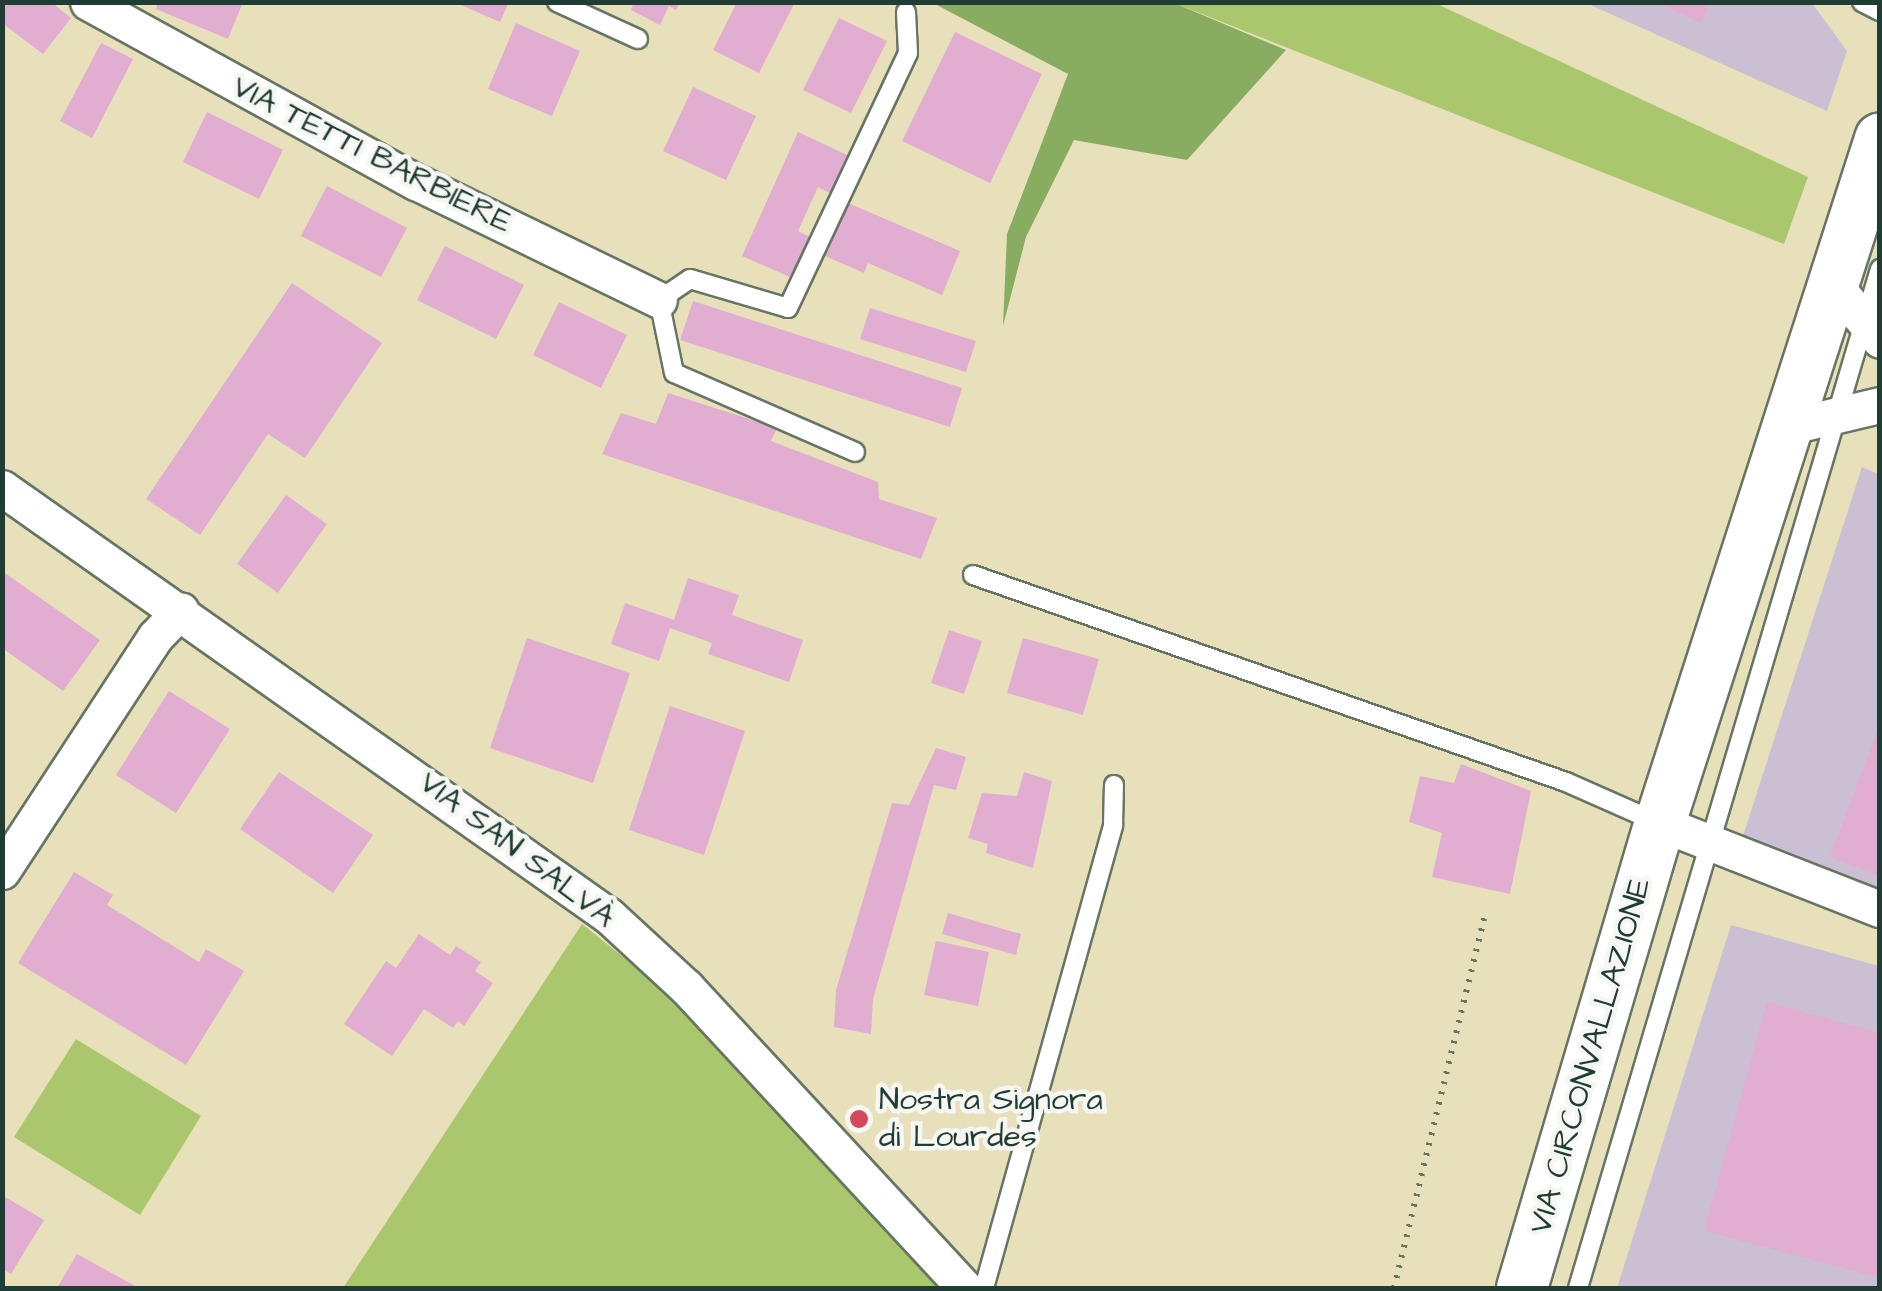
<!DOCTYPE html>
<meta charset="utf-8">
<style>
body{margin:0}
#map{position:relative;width:1882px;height:1291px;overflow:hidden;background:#e8e0bb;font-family:"Architects Daughter",sans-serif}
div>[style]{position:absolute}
.industrial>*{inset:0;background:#cbbfd4}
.green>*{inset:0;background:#abc76d}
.forest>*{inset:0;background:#88ac60}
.building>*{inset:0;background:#e1add0}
.path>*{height:6px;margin-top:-3px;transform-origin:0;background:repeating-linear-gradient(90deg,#657663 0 2.5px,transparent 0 10.5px)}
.roads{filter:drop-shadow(2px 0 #657663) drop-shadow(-2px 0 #657663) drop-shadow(0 2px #657663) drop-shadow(0 -2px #657663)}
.lane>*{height:18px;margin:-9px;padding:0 9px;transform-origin:9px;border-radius:9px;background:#fff}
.street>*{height:35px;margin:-17.5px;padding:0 17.5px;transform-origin:17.5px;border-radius:17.5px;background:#fff}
.secondary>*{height:50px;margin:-25px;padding:0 25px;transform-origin:25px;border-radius:25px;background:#fff}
.dots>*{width:28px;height:28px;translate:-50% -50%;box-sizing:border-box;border:5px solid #f6f6f2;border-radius:50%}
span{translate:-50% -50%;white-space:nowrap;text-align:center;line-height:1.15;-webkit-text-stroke:9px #f6f6f2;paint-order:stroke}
.street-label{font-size:32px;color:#1f3d34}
.poi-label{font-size:32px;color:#1f3d34}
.left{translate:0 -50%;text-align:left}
.frame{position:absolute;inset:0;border:5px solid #1f3d34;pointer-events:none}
</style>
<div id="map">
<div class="industrial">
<i style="clip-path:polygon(1586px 3px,1812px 3px,1847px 51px,1827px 111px)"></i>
<i style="clip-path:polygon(1862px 467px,1880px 475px,1879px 891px,1741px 842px)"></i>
<i style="clip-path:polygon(1731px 925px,1879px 966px,1879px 1288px,1617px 1288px)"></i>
</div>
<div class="green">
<i style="clip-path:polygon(1174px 3px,1435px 3px,1808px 177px,1784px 244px)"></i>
<i style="clip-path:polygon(582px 924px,673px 997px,944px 1288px,343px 1288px)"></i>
<i style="clip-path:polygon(76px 1039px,201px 1116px,140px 1215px,14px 1137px)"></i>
</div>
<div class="forest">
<i style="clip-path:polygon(933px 3px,1174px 3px,1286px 50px,1187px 160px,1074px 140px,1026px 237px,1003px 326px,1007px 234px,1068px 74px)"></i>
</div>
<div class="building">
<i style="clip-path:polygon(2px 2px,51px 2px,71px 18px,43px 54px,2px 23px)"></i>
<i style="clip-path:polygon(158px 2px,243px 2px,228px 39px,156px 9px)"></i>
<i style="clip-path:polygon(454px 2px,509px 2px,500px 22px)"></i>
<i style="clip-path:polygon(634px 2px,680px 2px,676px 10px,669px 6px,660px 25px,631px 10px)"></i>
<i style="clip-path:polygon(737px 2px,795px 2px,759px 73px,713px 50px)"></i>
<i style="clip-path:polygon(1656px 2px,1711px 2px,1701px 23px)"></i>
<i style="clip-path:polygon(839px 18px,887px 41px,851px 113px,803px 90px)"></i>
<i style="clip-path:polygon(516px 23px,580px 51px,552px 116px,488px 89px)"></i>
<i style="clip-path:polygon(955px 32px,1042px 74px,990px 183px,902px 141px)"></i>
<i style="clip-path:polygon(101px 43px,133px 59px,92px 138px,60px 121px)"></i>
<i style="clip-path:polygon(693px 87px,756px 116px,726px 180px,663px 151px)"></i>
<i style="clip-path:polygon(207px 112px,283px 150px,259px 199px,183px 162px)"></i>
<i style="clip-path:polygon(798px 132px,847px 155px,830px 193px,818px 187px,798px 231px,810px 237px,792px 278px,742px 256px)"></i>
<i style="clip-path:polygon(327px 186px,407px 228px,381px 277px,301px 236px)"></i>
<i style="clip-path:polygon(848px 203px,960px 251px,942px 295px,868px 263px,864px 273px,825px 256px)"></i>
<i style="clip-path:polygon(445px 246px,524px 285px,496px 339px,417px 300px)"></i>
<i style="clip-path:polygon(292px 283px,382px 343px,305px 458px,268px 434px,200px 535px,146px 499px)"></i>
<i style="clip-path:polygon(693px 301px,962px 388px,950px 427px,680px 340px)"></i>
<i style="clip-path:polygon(559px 302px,627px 335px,601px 388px,533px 355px)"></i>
<i style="clip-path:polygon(870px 308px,976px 341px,966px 372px,860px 339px)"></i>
<i style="clip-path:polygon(668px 393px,777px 428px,771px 441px,878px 482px,879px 499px,937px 518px,921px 559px,602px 454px,621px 413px,656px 424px)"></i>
<i style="clip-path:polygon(286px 495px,327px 524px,278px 593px,237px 564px)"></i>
<i style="clip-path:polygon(2px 571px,100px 640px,63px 691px,2px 648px)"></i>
<i style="clip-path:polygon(688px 578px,739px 595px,732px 615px,803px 640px,789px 682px,708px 654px,712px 643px,670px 628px,659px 661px,611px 644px,625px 603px,674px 620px)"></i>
<i style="clip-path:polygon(949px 630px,982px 641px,964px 694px,931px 683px)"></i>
<i style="clip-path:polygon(527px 638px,630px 673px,593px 783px,490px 748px)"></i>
<i style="clip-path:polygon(1023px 638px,1099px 659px,1083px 715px,1007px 693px)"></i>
<i style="clip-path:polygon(169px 691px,230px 729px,176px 813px,116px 775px)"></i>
<i style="clip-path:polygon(670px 706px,745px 731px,704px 855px,629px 830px)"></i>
<i style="clip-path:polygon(1879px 726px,1880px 726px,1880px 876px,1830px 857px)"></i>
<i style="clip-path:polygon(936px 748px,966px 757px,956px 790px,934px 785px,873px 999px,871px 1034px,834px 1027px,836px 990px,892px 803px,909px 805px)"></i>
<i style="clip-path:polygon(1461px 764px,1531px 791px,1510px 894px,1432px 877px,1442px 833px,1409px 822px,1420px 776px,1454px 783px)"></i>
<i style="clip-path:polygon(279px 772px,373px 835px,333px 893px,240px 829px)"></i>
<i style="clip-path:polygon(1024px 772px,1052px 781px,1033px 868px,986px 853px,988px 844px,968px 838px,982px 793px,1017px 796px)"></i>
<i style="clip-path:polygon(74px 872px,113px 895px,107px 905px,199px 962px,206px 949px,244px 971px,186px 1065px,18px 963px)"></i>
<i style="clip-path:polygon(948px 913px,1021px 934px,1016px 955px,942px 934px)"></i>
<i style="clip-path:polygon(419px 934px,450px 955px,456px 946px,481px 962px,475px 971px,493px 983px,464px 1026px,458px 1021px,453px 1028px,424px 1009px,392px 1056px,344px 1024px,386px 961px,396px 968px)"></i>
<i style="clip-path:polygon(936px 941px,989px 952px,978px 1006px,924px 995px)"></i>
<i style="clip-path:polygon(1767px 1002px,1880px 1033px,1880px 1278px,1704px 1231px)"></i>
<i style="clip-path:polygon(2px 1195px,44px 1220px,11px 1274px,2px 1269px)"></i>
<i style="clip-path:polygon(77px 1254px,139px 1288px,57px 1288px)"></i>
</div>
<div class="path">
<i style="left:1394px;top:1288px;width:387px;rotate:-76.3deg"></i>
</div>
<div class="roads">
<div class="lane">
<i style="left:557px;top:2px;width:89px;rotate:24.6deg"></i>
<i style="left:1862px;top:2px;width:20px;rotate:27deg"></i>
<i style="left:855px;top:452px;width:197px;rotate:-156.4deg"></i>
<i style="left:674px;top:373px;width:75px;rotate:-101.6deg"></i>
<i style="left:659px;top:300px;width:37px;rotate:-34deg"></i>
<i style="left:690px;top:279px;width:102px;rotate:16.5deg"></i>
<i style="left:788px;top:308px;width:282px;rotate:-64.8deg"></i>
<i style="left:908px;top:53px;width:41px;rotate:-92.8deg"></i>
<i style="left:973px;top:575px;width:628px;rotate:19.24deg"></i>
<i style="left:1566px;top:782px;width:102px;rotate:23.8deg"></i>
<i style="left:984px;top:1288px;width:481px;rotate:-74.4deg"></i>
<i style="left:1113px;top:825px;width:40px;rotate:-88.6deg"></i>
<i style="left:1578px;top:1288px;width:1063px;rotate:-73.49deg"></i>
</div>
<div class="street">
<i style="left:88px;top:2px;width:374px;rotate:28.8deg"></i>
<i style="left:416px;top:182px;width:270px;rotate:25.9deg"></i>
<i style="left:1835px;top:286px;width:70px;rotate:50.2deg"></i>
<i style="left:1791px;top:426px;width:91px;rotate:-13.3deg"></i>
<i style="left:2px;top:488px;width:743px;rotate:35.19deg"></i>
<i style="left:609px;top:916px;width:105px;rotate:42.7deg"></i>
<i style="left:686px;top:987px;width:410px;rotate:47.2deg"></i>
<i style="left:1660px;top:823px;width:236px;rotate:21.4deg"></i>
<i style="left:2px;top:871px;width:280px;rotate:-56.8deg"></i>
<i style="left:155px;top:637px;width:37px;rotate:-46deg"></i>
</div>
<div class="secondary">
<i style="left:1522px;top:1288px;width:485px;rotate:-73.5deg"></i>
<i style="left:1660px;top:823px;width:719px;rotate:-72.17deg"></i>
</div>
</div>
<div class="dots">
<i style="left:859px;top:1119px;background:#d1495b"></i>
</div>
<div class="street-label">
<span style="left:372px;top:155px;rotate:27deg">VIA TETTI BARBIERE</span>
<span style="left:517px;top:850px;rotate:37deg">VIA SAN SALVÀ</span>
<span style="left:1591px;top:1056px;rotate:-74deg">VIA CIRCONVALLAZIONE</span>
</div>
<div class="poi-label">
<span class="left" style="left:879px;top:1119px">Nostra Signora<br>di Lourdes</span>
</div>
<div class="frame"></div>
</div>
